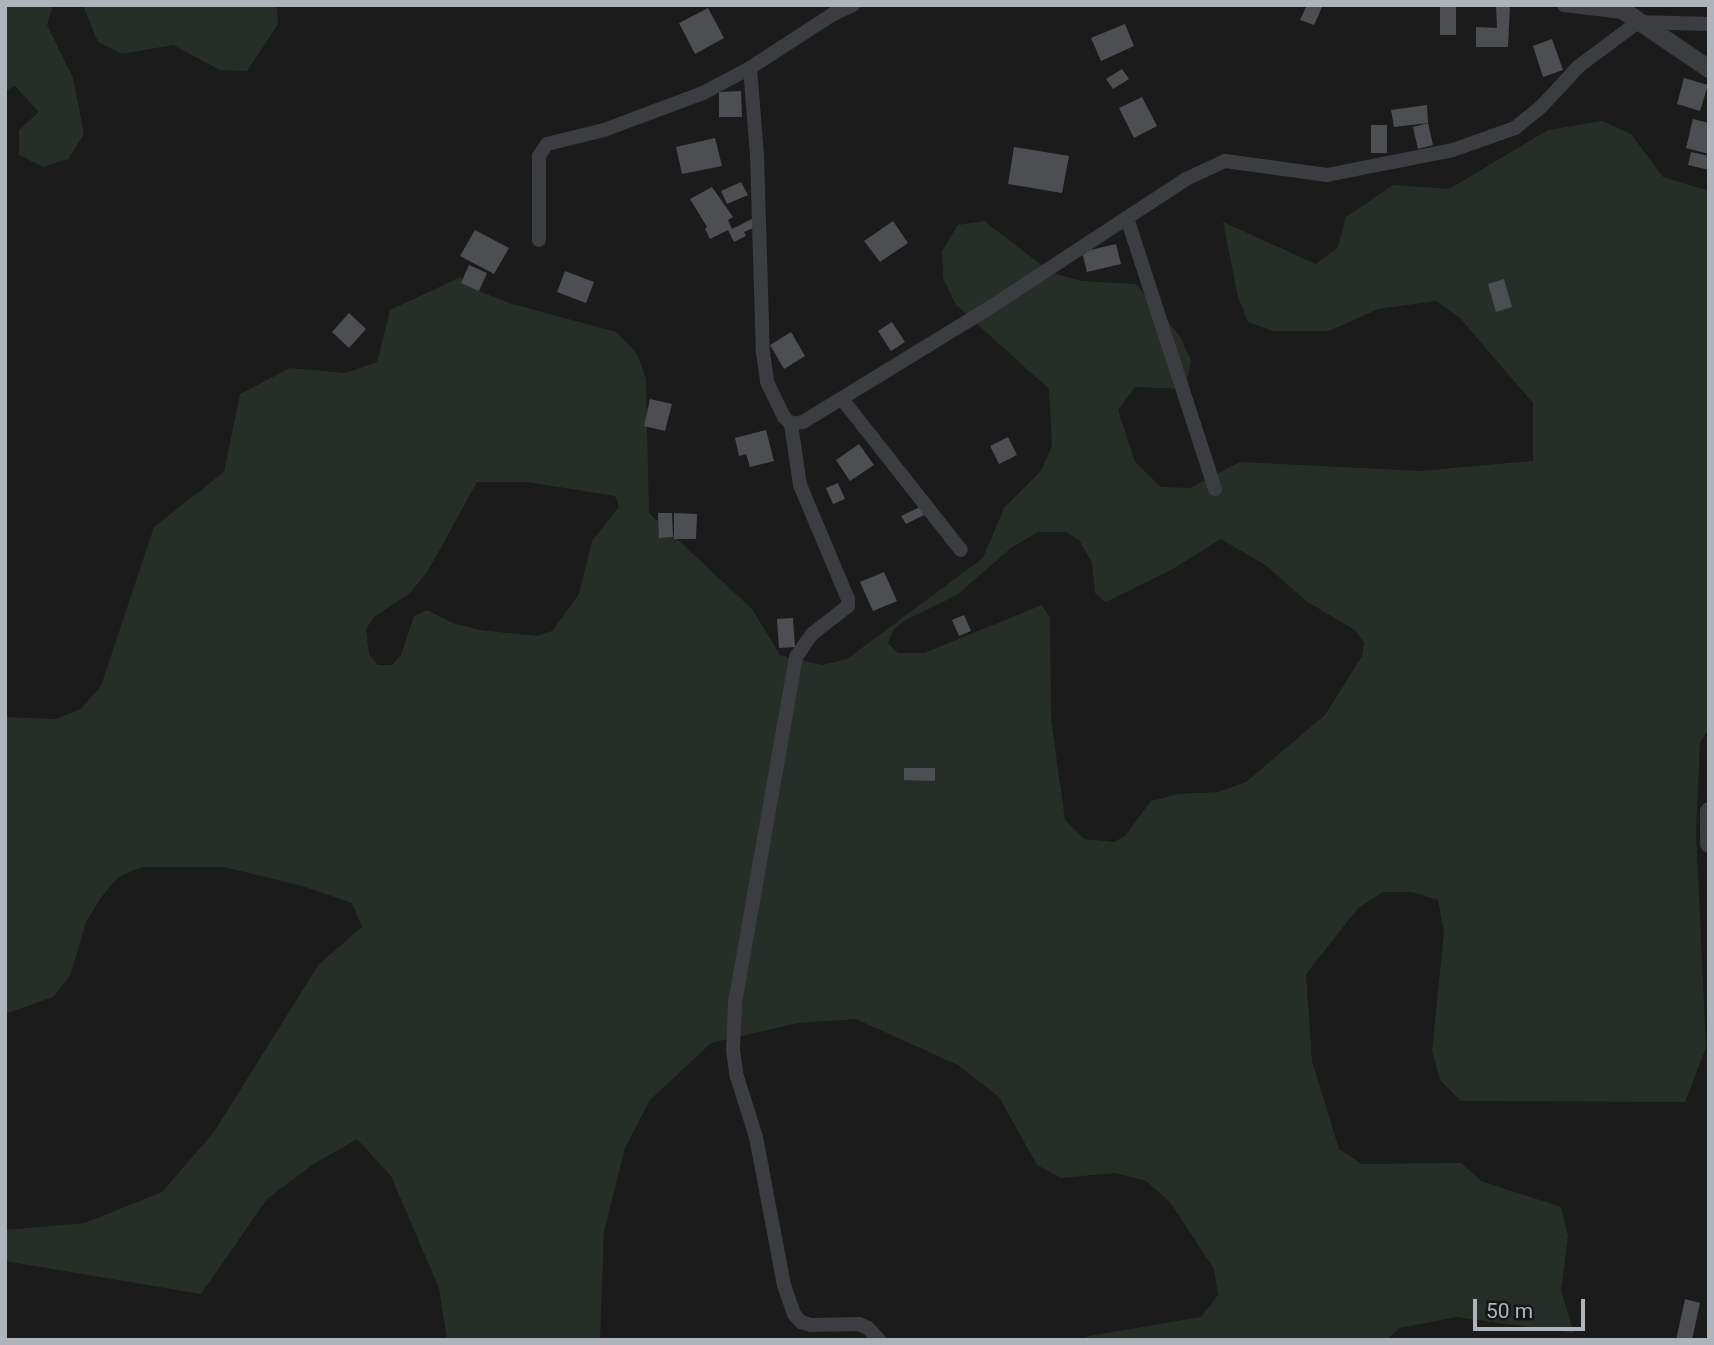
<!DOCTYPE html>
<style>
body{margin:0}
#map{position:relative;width:1714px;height:1345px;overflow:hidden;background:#1b1b1c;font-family:Roboto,sans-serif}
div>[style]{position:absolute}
.green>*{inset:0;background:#272e27}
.building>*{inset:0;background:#4d4e51}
.minor>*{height:14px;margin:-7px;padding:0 7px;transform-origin:7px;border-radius:7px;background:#3c3d41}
.tertiary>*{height:18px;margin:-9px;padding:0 9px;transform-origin:9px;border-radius:9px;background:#3c3d41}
span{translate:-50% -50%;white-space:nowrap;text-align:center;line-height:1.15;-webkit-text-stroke:5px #161618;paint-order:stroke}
.frame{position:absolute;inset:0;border:7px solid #afb4ba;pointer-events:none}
.scale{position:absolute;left:1473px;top:1299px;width:112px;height:32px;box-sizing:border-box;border:4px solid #afb4ba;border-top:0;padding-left:9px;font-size:21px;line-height:24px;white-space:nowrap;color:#afb4ba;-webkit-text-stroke:5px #161618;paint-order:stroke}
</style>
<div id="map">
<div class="green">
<i style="clip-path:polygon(5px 5px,53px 5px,47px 25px,73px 78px,84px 134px,68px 159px,43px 167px,19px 155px,19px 130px,39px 112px,15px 86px,5px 91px)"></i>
<i style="clip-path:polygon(83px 5px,277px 5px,278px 24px,247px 71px,220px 70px,173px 45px,122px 54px,98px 42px)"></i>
<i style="clip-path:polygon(evenodd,1602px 121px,1631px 134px,1663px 177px,1709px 191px,1709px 728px,1700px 743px,1696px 831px,1706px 1047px,1685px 1102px,1461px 1101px,1440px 1080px,1432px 1051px,1444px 932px,1438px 900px,1412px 892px,1383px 892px,1358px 908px,1306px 974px,1312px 1061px,1339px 1149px,1362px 1164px,1461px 1163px,1481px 1181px,1561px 1207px,1568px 1236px,1561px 1291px,1574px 1333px,1456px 1317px,1400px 1328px,1386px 1340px,1080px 1340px,1089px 1336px,1201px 1317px,1218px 1295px,1214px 1269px,1170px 1202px,1146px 1181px,1115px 1173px,1061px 1178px,1037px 1165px,999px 1097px,958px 1065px,856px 1019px,798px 1023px,711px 1043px,650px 1100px,625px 1148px,604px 1231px,600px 1340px,447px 1340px,439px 1288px,391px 1176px,357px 1139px,312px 1165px,267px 1199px,201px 1294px,5px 1261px,5px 1230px,85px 1223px,162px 1192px,214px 1132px,319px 964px,362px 927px,352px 903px,302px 886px,224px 867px,142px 867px,118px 877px,100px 899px,86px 922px,70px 976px,53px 997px,5px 1014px,5px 717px,56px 719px,81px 709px,101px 686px,154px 527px,224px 472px,240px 394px,290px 368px,346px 373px,377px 362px,390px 310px,461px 277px,479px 291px,509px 303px,616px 332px,637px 354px,646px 379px,649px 513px,752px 609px,780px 655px,822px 665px,847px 659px,983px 558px,1004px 508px,1041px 471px,1052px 446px,1049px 389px,956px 305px,943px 278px,942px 251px,958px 225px,984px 221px,1052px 273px,1082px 281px,1136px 284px,1180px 336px,1191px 361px,1185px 389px,1135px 387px,1118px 410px,1135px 462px,1161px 487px,1190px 488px,1240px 462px,1420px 471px,1533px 461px,1533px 403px,1459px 317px,1436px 301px,1378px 309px,1329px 331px,1273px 331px,1248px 322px,1238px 297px,1223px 222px,1316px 264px,1338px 247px,1346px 217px,1393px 185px,1449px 189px,1548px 130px,1602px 121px,477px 482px,527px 482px,615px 496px,619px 507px,592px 541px,579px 594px,552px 631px,537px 636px,480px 630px,453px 623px,427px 610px,414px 616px,401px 655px,392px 665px,378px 665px,369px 655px,366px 629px,374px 617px,410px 593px,428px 571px,477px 482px,1602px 121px,1038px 532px,1066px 532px,1079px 540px,1092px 563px,1095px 593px,1106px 602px,1171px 570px,1221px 539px,1267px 566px,1306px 601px,1355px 630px,1364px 643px,1362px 656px,1325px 715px,1246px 782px,1218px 792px,1178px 794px,1151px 801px,1125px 836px,1114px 842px,1084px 839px,1065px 820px,1051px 718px,1050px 618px,1042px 605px,924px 653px,898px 653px,888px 643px,893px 630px,904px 621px,957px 595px,1012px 547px,1038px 532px)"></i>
</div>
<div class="building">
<i style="clip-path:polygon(1307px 5px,1323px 5px,1314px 25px,1300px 20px)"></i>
<i style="clip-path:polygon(1440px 5px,1456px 5px,1456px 35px,1440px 35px)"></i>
<i style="clip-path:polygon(1496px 5px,1510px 5px,1508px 47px,1476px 47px,1476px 27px,1497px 28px)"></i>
<i style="clip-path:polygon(708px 8px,724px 38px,695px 54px,679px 23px)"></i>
<i style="clip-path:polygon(1125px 24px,1134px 46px,1101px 61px,1091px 38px)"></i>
<i style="clip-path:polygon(1552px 39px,1563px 70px,1543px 77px,1533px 46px)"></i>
<i style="clip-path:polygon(1122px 69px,1129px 79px,1113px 89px,1106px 79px)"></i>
<i style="clip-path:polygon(1684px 78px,1708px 85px,1700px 111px,1677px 104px)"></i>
<i style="clip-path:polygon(741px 91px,742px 117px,719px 117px,719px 92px)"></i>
<i style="clip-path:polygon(1142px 97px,1157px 126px,1134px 138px,1119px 108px)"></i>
<i style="clip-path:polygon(1427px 105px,1428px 123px,1394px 127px,1391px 110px)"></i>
<i style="clip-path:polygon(1693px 119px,1709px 123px,1709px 154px,1686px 148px)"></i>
<i style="clip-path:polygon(1428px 123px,1433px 145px,1418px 149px,1413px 127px)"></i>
<i style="clip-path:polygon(1371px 125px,1387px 125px,1387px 153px,1371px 153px)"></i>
<i style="clip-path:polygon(715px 138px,722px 166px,682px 174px,676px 147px)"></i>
<i style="clip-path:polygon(1014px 147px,1069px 156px,1062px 193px,1008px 184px)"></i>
<i style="clip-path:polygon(1691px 152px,1709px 156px,1709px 170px,1688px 165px)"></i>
<i style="clip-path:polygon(741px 182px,748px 195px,727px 204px,721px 191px)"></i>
<i style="clip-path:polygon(712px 187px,733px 217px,728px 220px,732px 229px,752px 219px,756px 227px,744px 232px,746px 236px,734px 242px,728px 230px,710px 239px,705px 229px,707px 227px,690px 199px)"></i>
<i style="clip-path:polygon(893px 221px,908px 243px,880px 262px,864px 241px)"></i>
<i style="clip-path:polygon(475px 230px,509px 248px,494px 274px,460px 256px)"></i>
<i style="clip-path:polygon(1116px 244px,1121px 264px,1087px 272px,1082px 252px)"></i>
<i style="clip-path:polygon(469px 265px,487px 273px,479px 291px,461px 283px)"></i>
<i style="clip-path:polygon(565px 271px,594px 282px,586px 303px,557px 292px)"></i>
<i style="clip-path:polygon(1504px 279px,1512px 307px,1496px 312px,1488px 284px)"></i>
<i style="clip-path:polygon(349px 313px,366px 329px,349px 348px,332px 332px)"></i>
<i style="clip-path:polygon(892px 322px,905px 342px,891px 351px,878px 331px)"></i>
<i style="clip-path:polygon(791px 332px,805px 356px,784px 369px,770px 345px)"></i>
<i style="clip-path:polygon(650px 399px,672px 404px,665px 431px,644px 426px)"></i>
<i style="clip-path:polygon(766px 430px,774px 461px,750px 467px,746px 454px,739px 456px,735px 438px)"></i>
<i style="clip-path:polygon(1008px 437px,1017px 455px,999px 464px,990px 446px)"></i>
<i style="clip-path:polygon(859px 444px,874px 465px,850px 481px,836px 460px)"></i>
<i style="clip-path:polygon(838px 483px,845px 499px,833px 504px,826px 488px)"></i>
<i style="clip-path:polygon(920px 507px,924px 515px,906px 524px,901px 516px)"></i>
<i style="clip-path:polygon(658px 513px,672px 513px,673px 537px,659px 538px)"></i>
<i style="clip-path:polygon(674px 513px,697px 514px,696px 539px,674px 539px)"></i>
<i style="clip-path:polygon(884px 572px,897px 601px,873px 611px,860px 582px)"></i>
<i style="clip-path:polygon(964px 615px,971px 631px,959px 636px,952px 620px)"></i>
<i style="clip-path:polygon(793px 618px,795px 647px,779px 648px,777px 619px)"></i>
<i style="clip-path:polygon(904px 768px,935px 768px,935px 781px,904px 780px)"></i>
<i style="clip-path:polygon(1685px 1299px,1700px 1303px,1692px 1340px,1676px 1340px)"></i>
</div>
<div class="minor">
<i style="left:1564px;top:5px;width:59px;rotate:6.8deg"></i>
<i style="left:750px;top:68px;width:87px;rotate:85.4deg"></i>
<i style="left:757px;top:155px;width:197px;rotate:88.3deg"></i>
<i style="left:763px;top:352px;width:30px;rotate:82deg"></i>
<i style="left:767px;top:382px;width:39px;rotate:64deg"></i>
<i style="left:784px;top:417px;width:10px;rotate:45deg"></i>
<i style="left:791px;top:424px;width:62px;rotate:81.6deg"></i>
<i style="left:800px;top:485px;width:124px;rotate:67.2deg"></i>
<i style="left:848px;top:599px;width:7px;rotate:90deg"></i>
<i style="left:848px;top:606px;width:46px;rotate:142.1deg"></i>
<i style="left:812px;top:634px;width:28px;rotate:125deg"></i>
<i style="left:796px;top:657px;width:352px;rotate:100deg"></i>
<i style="left:735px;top:1004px;width:46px;rotate:92.5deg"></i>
<i style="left:733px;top:1050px;width:27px;rotate:82deg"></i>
<i style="left:737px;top:1077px;width:63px;rotate:72.4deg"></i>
<i style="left:756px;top:1137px;width:151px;rotate:79.3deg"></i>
<i style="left:784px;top:1285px;width:31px;rotate:71deg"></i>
<i style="left:794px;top:1314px;width:11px;rotate:49deg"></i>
<i style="left:801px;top:1322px;width:10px;rotate:17deg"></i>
<i style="left:811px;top:1325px;width:48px;rotate:-1.2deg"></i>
<i style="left:859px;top:1324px;width:10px;rotate:24deg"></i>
<i style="left:868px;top:1328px;width:16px;rotate:47deg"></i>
<i style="left:1127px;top:218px;width:285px;rotate:72deg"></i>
<i style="left:539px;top:240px;width:84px;rotate:-90deg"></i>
<i style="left:539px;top:156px;width:14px;rotate:-56deg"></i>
<i style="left:547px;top:144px;width:59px;rotate:-13.8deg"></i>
<i style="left:604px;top:130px;width:106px;rotate:-20.5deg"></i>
<i style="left:703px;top:93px;width:53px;rotate:-28deg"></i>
<i style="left:750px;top:68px;width:99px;rotate:-33deg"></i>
<i style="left:833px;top:14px;width:22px;rotate:-24deg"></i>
<i style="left:842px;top:399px;width:192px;rotate:51.8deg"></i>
<i style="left:791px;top:424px;width:12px;rotate:-9deg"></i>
<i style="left:803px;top:422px;width:215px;rotate:-31.5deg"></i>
<i style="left:986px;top:310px;width:239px;rotate:-33.2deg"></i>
<i style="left:1186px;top:179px;width:43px;rotate:-24.8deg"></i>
<i style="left:1225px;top:161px;width:103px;rotate:7.8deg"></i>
<i style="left:1327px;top:175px;width:128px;rotate:-11.2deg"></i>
<i style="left:1453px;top:150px;width:66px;rotate:-19.5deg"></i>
<i style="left:1515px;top:128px;width:33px;rotate:-39deg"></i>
<i style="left:1541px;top:107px;width:56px;rotate:-47.2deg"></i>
<i style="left:1579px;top:66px;width:74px;rotate:-36.7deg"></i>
<i style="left:1638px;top:22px;width:71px;rotate:1.6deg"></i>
</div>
<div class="tertiary">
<i style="left:1615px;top:5px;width:114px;rotate:34.2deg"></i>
<i style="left:1709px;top:811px;width:33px;rotate:90deg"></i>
</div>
<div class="frame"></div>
<div class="scale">50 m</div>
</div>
